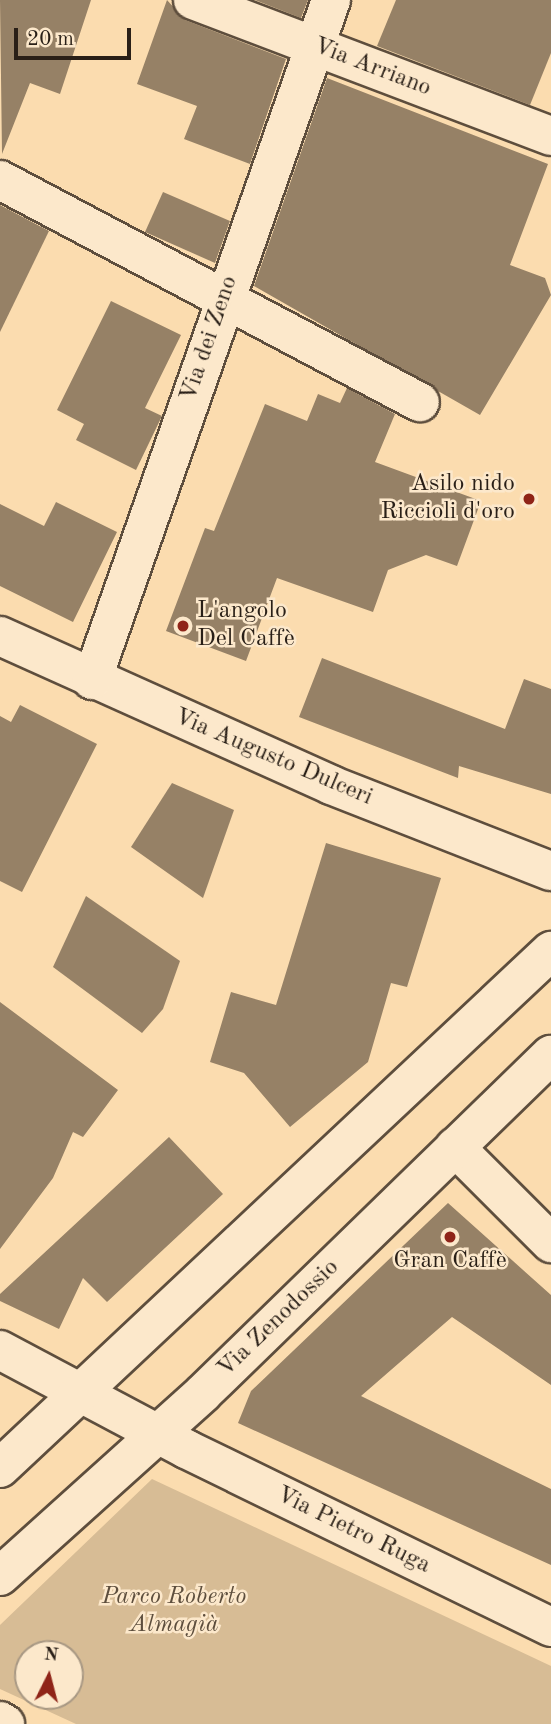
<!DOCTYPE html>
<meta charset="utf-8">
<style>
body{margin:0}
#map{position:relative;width:551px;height:1724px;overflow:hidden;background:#fbdcaf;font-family:"Old Standard TT",serif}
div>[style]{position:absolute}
.green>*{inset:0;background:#d7bc95}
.building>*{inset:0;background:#968166}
.roads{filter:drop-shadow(2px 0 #5e4e3d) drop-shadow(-2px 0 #5e4e3d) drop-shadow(0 2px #5e4e3d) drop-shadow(0 -2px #5e4e3d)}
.street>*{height:38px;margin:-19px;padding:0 19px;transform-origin:19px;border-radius:19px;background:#fce8cb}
.dots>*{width:19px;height:19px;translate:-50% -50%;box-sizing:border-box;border:4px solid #fce8cb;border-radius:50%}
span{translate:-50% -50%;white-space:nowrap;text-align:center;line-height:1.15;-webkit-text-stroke:5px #fce8cb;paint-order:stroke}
.street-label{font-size:24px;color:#291f17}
.poi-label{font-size:24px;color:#291f17}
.right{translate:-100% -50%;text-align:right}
.left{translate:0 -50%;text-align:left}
.park-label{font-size:24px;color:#5d4e3d;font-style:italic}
.north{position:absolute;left:14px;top:1640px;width:70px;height:70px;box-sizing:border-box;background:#fce8cb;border:2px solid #a89883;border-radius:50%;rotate:6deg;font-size:19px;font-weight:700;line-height:28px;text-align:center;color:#291f17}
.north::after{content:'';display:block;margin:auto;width:24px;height:32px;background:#8f2418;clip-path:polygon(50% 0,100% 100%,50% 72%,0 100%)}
.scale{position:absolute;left:14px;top:28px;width:117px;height:32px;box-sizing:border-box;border:4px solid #291f17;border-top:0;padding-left:9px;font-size:21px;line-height:24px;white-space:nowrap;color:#291f17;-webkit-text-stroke:5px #fce8cb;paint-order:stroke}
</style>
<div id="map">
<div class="green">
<i style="clip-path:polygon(evenodd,152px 1479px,551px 1666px,551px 1724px,76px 1724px,0 1689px,0 1625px,152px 1479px,70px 1654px,70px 1696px,28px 1696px,28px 1654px,70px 1654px)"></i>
</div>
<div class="building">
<i style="clip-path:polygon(0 0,91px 0,60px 94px,30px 83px,2px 154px)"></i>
<i style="clip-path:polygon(167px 0,185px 20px,286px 59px,250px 164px,184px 139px,197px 106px,137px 84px)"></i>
<i style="clip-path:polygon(255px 0,308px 0,301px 18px)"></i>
<i style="clip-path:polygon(396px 0,551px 0,551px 53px,530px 105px,377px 46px)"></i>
<i style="clip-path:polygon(327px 78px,548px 164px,510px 265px,545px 278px,551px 295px,480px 415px,254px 286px)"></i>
<i style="clip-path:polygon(163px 192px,230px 221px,215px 263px,145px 232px)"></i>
<i style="clip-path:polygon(0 205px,49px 231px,0 332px)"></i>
<i style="clip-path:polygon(111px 301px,181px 335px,145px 408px,162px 416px,136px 470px,76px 440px,84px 424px,57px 410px)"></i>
<i style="clip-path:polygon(347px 388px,395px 414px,375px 462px,481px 501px,457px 566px,426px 555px,388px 570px,373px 612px,277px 578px,246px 661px,166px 631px,205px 528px,214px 531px,265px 404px,307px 421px,318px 394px,340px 403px)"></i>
<i style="clip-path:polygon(56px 502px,117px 532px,73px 622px,0 586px,0 504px,44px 526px)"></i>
<i style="clip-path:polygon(322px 658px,505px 729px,524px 679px,551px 689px,551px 794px,459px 766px,458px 778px,299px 717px)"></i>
<i style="clip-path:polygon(20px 705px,97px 744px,22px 892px,0 881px,0 716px,11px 722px)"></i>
<i style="clip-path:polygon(172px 783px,234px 810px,203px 898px,131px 847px)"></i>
<i style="clip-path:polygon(326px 843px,441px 878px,407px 987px,391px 983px,368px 1062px,290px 1127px,244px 1073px,210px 1062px,231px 992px,276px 1005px)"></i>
<i style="clip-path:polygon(86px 896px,180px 961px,163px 1009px,142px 1033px,53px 967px)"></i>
<i style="clip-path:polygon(0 1002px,118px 1090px,83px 1137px,73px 1132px,53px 1178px,0 1249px)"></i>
<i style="clip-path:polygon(169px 1137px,223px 1194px,107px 1302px,83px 1278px,59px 1329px,0 1301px,0 1294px)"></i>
<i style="clip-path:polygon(448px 1203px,551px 1295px,551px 1385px,452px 1317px,361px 1396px,551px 1489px,551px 1565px,238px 1423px,251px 1391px)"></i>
</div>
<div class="roads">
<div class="street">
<i style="left:193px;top:0;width:383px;rotate:20.8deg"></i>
<i style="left:0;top:180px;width:475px;rotate:27.9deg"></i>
<i style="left:0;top:636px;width:363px;rotate:24.2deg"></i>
<i style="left:331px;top:785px;width:236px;rotate:21.4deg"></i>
<i style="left:92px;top:680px;width:721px;rotate:-70.63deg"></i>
<i style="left:455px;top:1147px;width:136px;rotate:45deg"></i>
<i style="left:0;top:1350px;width:211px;rotate:28deg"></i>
<i style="left:186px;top:1449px;width:406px;rotate:26deg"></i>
<i style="left:0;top:1468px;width:756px;rotate:-43.18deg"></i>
<i style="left:0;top:1576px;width:273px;rotate:-42deg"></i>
<i style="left:203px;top:1393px;width:485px;rotate:-44.2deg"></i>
<i style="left:0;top:1721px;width:6px;rotate:31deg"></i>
</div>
</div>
<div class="dots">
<i style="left:529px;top:499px;background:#8f2418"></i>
<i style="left:183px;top:626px;background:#8f2418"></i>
<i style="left:450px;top:1237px;background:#8f2418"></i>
</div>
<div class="street-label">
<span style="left:372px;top:68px;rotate:21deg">Via Arriano</span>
<span style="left:210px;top:339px;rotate:-71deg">Via dei Zeno</span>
<span style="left:273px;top:758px;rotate:23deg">Via Augusto Dulceri</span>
<span style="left:279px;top:1319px;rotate:-44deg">Via Zenodossio</span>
<span style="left:353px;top:1531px;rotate:26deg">Via Pietro Ruga</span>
</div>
<div class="poi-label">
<span class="right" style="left:515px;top:499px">Asilo nido<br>Riccioli d'oro</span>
<span class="left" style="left:197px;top:626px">L'angolo<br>Del Caffè</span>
<span style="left:450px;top:1262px">Gran Caffè</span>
</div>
<div class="park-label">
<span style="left:174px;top:1612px">Parco Roberto<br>Almagià</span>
</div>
<div class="north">N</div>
<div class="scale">20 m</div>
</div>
